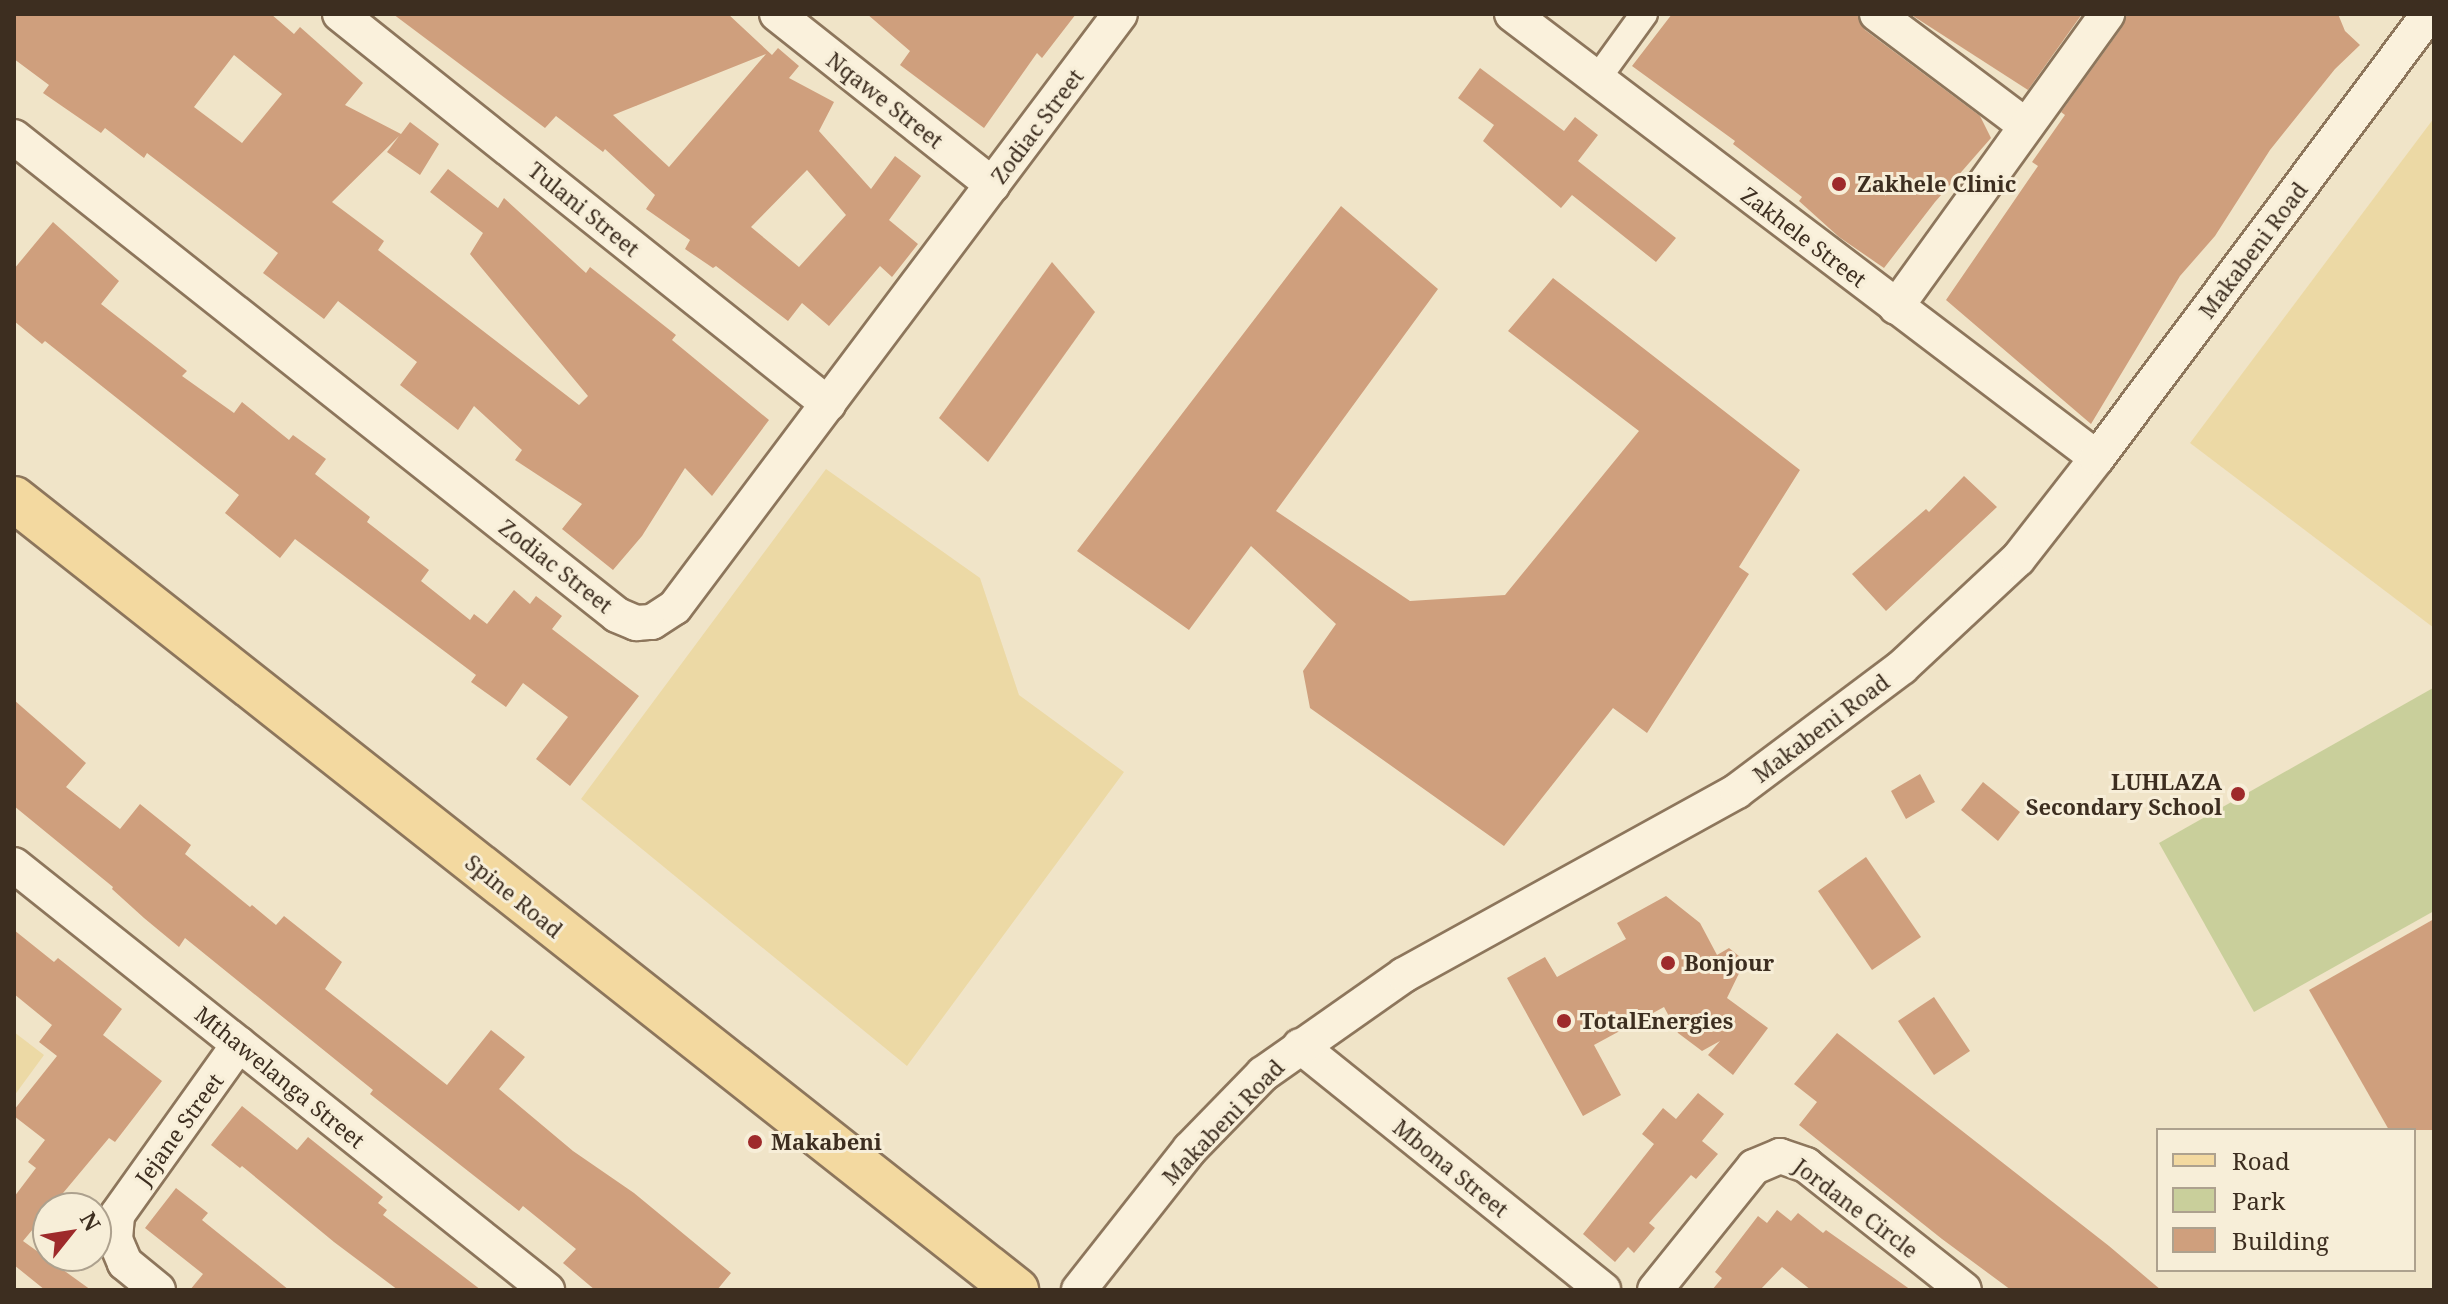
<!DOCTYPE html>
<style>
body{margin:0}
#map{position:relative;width:2448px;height:1304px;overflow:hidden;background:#f0e4c8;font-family:"Noto Serif",serif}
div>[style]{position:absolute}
.green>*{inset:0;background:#c9cf9b}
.sand>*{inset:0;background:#ecd9a5}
.building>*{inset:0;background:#cf9f7d}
.roads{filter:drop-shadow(2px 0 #8d765c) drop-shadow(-2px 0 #8d765c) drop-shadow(0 2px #8d765c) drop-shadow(0 -2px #8d765c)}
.pedestrian>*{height:26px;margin:-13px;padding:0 13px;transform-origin:13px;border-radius:13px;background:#faf1dc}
.minor>*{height:34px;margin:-17px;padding:0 17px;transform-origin:17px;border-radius:17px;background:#faf1dc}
.primary>*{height:44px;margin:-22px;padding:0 22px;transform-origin:22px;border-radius:22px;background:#f3d9a0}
.dots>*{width:22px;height:22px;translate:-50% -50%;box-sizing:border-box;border:4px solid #f7eed8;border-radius:50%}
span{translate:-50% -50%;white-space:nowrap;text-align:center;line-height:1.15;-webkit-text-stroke:6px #f7eed8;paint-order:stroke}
.street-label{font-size:22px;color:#3d2e20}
.poi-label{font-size:22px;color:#3d2e20;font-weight:700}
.left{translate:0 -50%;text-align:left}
.right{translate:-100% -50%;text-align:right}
.frame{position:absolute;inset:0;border:16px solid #3d2e20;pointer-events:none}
.legend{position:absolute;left:2156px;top:1128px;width:260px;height:144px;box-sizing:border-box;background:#f7eed8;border:2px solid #ada18e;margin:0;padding:10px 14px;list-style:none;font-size:24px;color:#3d2e20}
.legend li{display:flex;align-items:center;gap:16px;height:40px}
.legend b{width:40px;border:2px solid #ada18e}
.north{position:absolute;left:32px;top:1192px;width:80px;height:80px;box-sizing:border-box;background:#f7eed8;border:2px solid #ada18e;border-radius:50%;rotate:60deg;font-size:22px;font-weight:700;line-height:32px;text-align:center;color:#3d2e20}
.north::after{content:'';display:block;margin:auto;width:28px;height:36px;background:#9e2a2b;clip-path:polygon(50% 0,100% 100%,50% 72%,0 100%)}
</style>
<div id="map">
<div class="green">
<i style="clip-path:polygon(2433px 688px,2434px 911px,2254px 1012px,2159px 843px)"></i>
</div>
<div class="sand">
<i style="clip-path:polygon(2434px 118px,2434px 628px,2190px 443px)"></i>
<i style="clip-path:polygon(826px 469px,980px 578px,1019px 695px,1124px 772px,907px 1066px,581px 799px)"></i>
<i style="clip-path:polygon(14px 1032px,44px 1055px,14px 1096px)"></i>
</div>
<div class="building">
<i style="clip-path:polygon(evenodd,14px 14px,271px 14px,294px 34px,300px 27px,363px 83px,345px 105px,401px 134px,410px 122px,439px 144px,420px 175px,387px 152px,399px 136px,332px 202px,384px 241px,378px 250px,579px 405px,588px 396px,470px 254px,483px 233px,430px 192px,448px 169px,498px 208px,504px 198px,586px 273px,590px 267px,676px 335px,672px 340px,769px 420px,712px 496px,685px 468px,642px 536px,613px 570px,562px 529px,582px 504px,515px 460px,522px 450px,474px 406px,458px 430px,400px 385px,417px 362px,338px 301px,324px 319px,263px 273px,278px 253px,147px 153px,144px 158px,105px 128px,101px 133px,43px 93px,49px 85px,14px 59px,14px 14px,234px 55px,282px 94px,242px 143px,194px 107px,234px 55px)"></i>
<i style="clip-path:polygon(evenodd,393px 14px,728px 14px,772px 55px,778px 48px,799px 66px,789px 78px,834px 102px,819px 131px,871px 189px,895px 156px,921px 176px,889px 220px,918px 244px,892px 277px,880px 266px,829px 326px,802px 303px,788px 321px,716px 266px,713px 268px,685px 249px,690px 240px,646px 209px,655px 195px,605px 149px,603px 152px,556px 116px,545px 128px,393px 14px,766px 54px,669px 167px,613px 115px,766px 54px,393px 14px,807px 170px,846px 215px,799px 267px,751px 227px,807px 170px)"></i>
<i style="clip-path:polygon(867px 14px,1076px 14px,1042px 58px,1037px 53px,984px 128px,900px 65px,910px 51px)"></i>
<i style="clip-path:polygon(1672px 14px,1857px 14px,1865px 30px,1980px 116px,1991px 138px,1935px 202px,1884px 268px,1839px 237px,1799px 201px,1802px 197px,1733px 144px,1735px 141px,1632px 66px)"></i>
<i style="clip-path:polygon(1910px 14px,2082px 14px,2028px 90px)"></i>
<i style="clip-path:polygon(2127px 14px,2338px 14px,2345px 31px,2360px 45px,2335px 69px,2270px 150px,2215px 236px,2180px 276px,2091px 424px,1946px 300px,2038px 166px,2032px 162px,2065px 115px,2061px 112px,2123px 26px)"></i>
<i style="clip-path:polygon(1480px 68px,1564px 131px,1575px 117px,1598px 135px,1578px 161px,1676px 238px,1656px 262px,1572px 195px,1561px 208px,1483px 141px,1494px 125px,1458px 98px)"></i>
<i style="clip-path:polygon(1341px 206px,1438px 289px,1276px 511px,1410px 601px,1505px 595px,1639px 431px,1508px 331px,1553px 278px,1800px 470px,1739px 567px,1749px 574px,1647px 733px,1613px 708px,1504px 846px,1310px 708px,1303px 671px,1336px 624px,1251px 546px,1189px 630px,1077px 551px)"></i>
<i style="clip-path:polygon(53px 222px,119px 281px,101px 304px,187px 371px,182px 376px,234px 413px,242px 402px,289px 440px,293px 435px,326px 459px,315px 474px,370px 517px,367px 522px,429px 570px,421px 581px,470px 620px,474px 614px,487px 624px,514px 590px,530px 604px,536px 596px,562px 616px,552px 629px,639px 696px,570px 786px,536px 759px,568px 717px,523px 683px,506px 707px,471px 682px,476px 675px,295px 539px,280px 558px,225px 513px,239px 495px,45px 341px,42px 344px,14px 321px,14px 269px)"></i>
<i style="clip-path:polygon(1052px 262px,1095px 312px,988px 462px,939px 418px)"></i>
<i style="clip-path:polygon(1964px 476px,1997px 507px,1886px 611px,1852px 574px,1926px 509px,1929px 512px)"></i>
<i style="clip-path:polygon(14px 700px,86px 763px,66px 787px,120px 829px,140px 804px,191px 845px,185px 854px,250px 907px,252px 905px,276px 925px,284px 916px,342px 962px,325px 989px,447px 1085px,491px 1030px,525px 1057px,499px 1089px,573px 1151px,634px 1193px,731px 1273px,717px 1290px,595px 1290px,563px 1263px,576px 1249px,523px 1206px,519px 1211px,370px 1094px,373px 1090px,185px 938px,179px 947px,144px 918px,112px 889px,113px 887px,14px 806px)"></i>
<i style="clip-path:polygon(1920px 774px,1935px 802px,1906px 819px,1891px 791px)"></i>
<i style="clip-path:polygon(1983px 782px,2020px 812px,1998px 841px,1961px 810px)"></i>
<i style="clip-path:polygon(1866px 857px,1921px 937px,1872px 970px,1818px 891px)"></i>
<i style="clip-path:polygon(1666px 896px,1700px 923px,1717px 955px,1729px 948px,1745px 961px,1727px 998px,1768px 1028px,1733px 1075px,1708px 1055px,1720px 1041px,1702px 1051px,1678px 1033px,1664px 1007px,1594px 1045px,1621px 1095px,1583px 1116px,1507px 978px,1545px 957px,1557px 977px,1626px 939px,1617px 923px)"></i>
<i style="clip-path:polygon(2434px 919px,2434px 1130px,2389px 1130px,2309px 990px)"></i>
<i style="clip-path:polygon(14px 930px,54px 962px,58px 958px,122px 1009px,103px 1035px,162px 1081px,115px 1142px,109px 1138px,23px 1241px,91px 1290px,45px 1290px,14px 1265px,14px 1197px,36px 1168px,28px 1162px,45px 1140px,14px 1116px,14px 1110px,57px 1056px,39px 1042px,52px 1025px,14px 994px)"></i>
<i style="clip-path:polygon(1934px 997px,1970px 1051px,1934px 1075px,1898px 1021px)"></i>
<i style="clip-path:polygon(1837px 1033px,2109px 1246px,2161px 1290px,2011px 1290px,1942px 1239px,1799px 1125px,1817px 1102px,1794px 1084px)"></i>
<i style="clip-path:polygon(1698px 1093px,1724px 1114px,1702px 1141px,1718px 1154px,1696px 1179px,1691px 1175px,1649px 1223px,1655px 1228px,1634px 1253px,1628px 1247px,1615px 1262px,1583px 1234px,1654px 1144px,1642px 1134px,1663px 1108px,1676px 1119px)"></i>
<i style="clip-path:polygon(242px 1106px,297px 1150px,308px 1137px,383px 1197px,378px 1203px,387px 1210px,383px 1215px,481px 1290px,398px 1290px,334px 1242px,242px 1166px,240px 1168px,211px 1145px)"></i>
<i style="clip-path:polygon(176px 1188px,208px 1213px,202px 1220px,289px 1290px,190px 1290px,203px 1274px,145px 1228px)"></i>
<i style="clip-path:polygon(1777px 1210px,1791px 1221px,1798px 1213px,1823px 1233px,1826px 1230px,1911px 1290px,1811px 1290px,1782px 1267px,1760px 1290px,1712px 1290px,1722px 1278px,1715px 1272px,1758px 1216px,1767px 1223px)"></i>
</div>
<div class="roads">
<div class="pedestrian">
<i style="left:1597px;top:79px;width:80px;rotate:-54.1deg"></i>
</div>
<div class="minor">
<i style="left:340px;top:14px;width:625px;rotate:38.63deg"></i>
<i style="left:777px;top:14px;width:275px;rotate:38.4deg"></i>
<i style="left:1512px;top:14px;width:734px;rotate:37.2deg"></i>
<i style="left:1877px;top:14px;width:185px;rotate:36.9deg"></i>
<i style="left:14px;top:137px;width:769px;rotate:38.4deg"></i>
<i style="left:617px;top:615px;width:21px;rotate:23deg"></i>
<i style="left:636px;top:623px;width:16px;rotate:-4deg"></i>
<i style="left:652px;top:622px;width:27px;rotate:-33deg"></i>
<i style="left:675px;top:607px;width:741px;rotate:-53.11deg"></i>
<i style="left:1896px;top:307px;width:361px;rotate:-54.2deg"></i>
<i style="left:14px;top:865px;width:682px;rotate:38.57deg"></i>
<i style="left:1300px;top:1046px;width:389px;rotate:38.8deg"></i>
<i style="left:158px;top:1290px;width:43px;rotate:-140.7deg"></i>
<i style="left:125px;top:1263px;width:26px;rotate:-113deg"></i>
<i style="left:115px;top:1239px;width:24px;rotate:-85deg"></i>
<i style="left:117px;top:1215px;width:210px;rotate:-54.5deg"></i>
<i style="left:1079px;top:1290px;width:179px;rotate:-51.8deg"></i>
<i style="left:1190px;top:1149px;width:105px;rotate:-45.8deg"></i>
<i style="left:1263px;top:1074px;width:172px;rotate:-35.1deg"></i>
<i style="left:1404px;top:975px;width:380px;rotate:-28.9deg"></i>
<i style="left:1737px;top:791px;width:206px;rotate:-36.9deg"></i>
<i style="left:1902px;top:667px;width:158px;rotate:-43deg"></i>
<i style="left:2018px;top:559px;width:128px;rotate:-52deg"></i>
<i style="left:2097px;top:458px;width:554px;rotate:-53.21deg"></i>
<i style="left:1655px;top:1290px;width:158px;rotate:-51.2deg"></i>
<i style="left:1754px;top:1167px;width:28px;rotate:-23deg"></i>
<i style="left:1780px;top:1156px;width:28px;rotate:19deg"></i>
<i style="left:1806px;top:1165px;width:201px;rotate:38.3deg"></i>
</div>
<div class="primary">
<i style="left:14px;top:499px;width:1277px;rotate:38.29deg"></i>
</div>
</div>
<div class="dots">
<i style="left:1839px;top:184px;background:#9e2a2b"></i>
<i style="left:2238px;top:794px;background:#9e2a2b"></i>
<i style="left:1668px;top:963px;background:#9e2a2b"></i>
<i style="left:1564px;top:1021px;background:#9e2a2b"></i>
<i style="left:755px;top:1142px;background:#9e2a2b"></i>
</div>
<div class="street-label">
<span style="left:885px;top:100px;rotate:38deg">Nqawe Street</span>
<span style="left:1037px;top:126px;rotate:-53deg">Zodiac Street</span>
<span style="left:584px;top:209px;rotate:39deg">Tulani Street</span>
<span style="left:1804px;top:237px;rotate:37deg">Zakhele Street</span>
<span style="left:2253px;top:250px;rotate:-53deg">Makabeni Road</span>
<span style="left:556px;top:566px;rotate:38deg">Zodiac Street</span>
<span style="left:1821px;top:728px;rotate:-37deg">Makabeni Road</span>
<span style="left:514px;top:896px;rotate:39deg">Spine Road</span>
<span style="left:280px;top:1077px;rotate:39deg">Mthawelanga Street</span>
<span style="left:1223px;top:1122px;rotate:-46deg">Makabeni Road</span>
<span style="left:179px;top:1129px;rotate:-54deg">Jejane Street</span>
<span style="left:1451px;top:1168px;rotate:39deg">Mbona Street</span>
<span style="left:1856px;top:1208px;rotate:37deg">Jordane Circle</span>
</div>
<div class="poi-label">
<span class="left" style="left:1857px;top:184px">Zakhele Clinic</span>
<span class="right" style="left:2222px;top:794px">LUHLAZA<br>Secondary School</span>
<span class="left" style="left:1684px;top:963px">Bonjour</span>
<span class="left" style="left:1580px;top:1021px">TotalEnergies</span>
<span class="left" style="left:771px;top:1142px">Makabeni</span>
</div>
<div class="frame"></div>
<ul class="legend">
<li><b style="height:10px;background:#f3d9a0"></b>Road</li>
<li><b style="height:22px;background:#c9cf9b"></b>Park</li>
<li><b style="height:22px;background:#cf9f7d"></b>Building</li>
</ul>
<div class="north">N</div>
</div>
